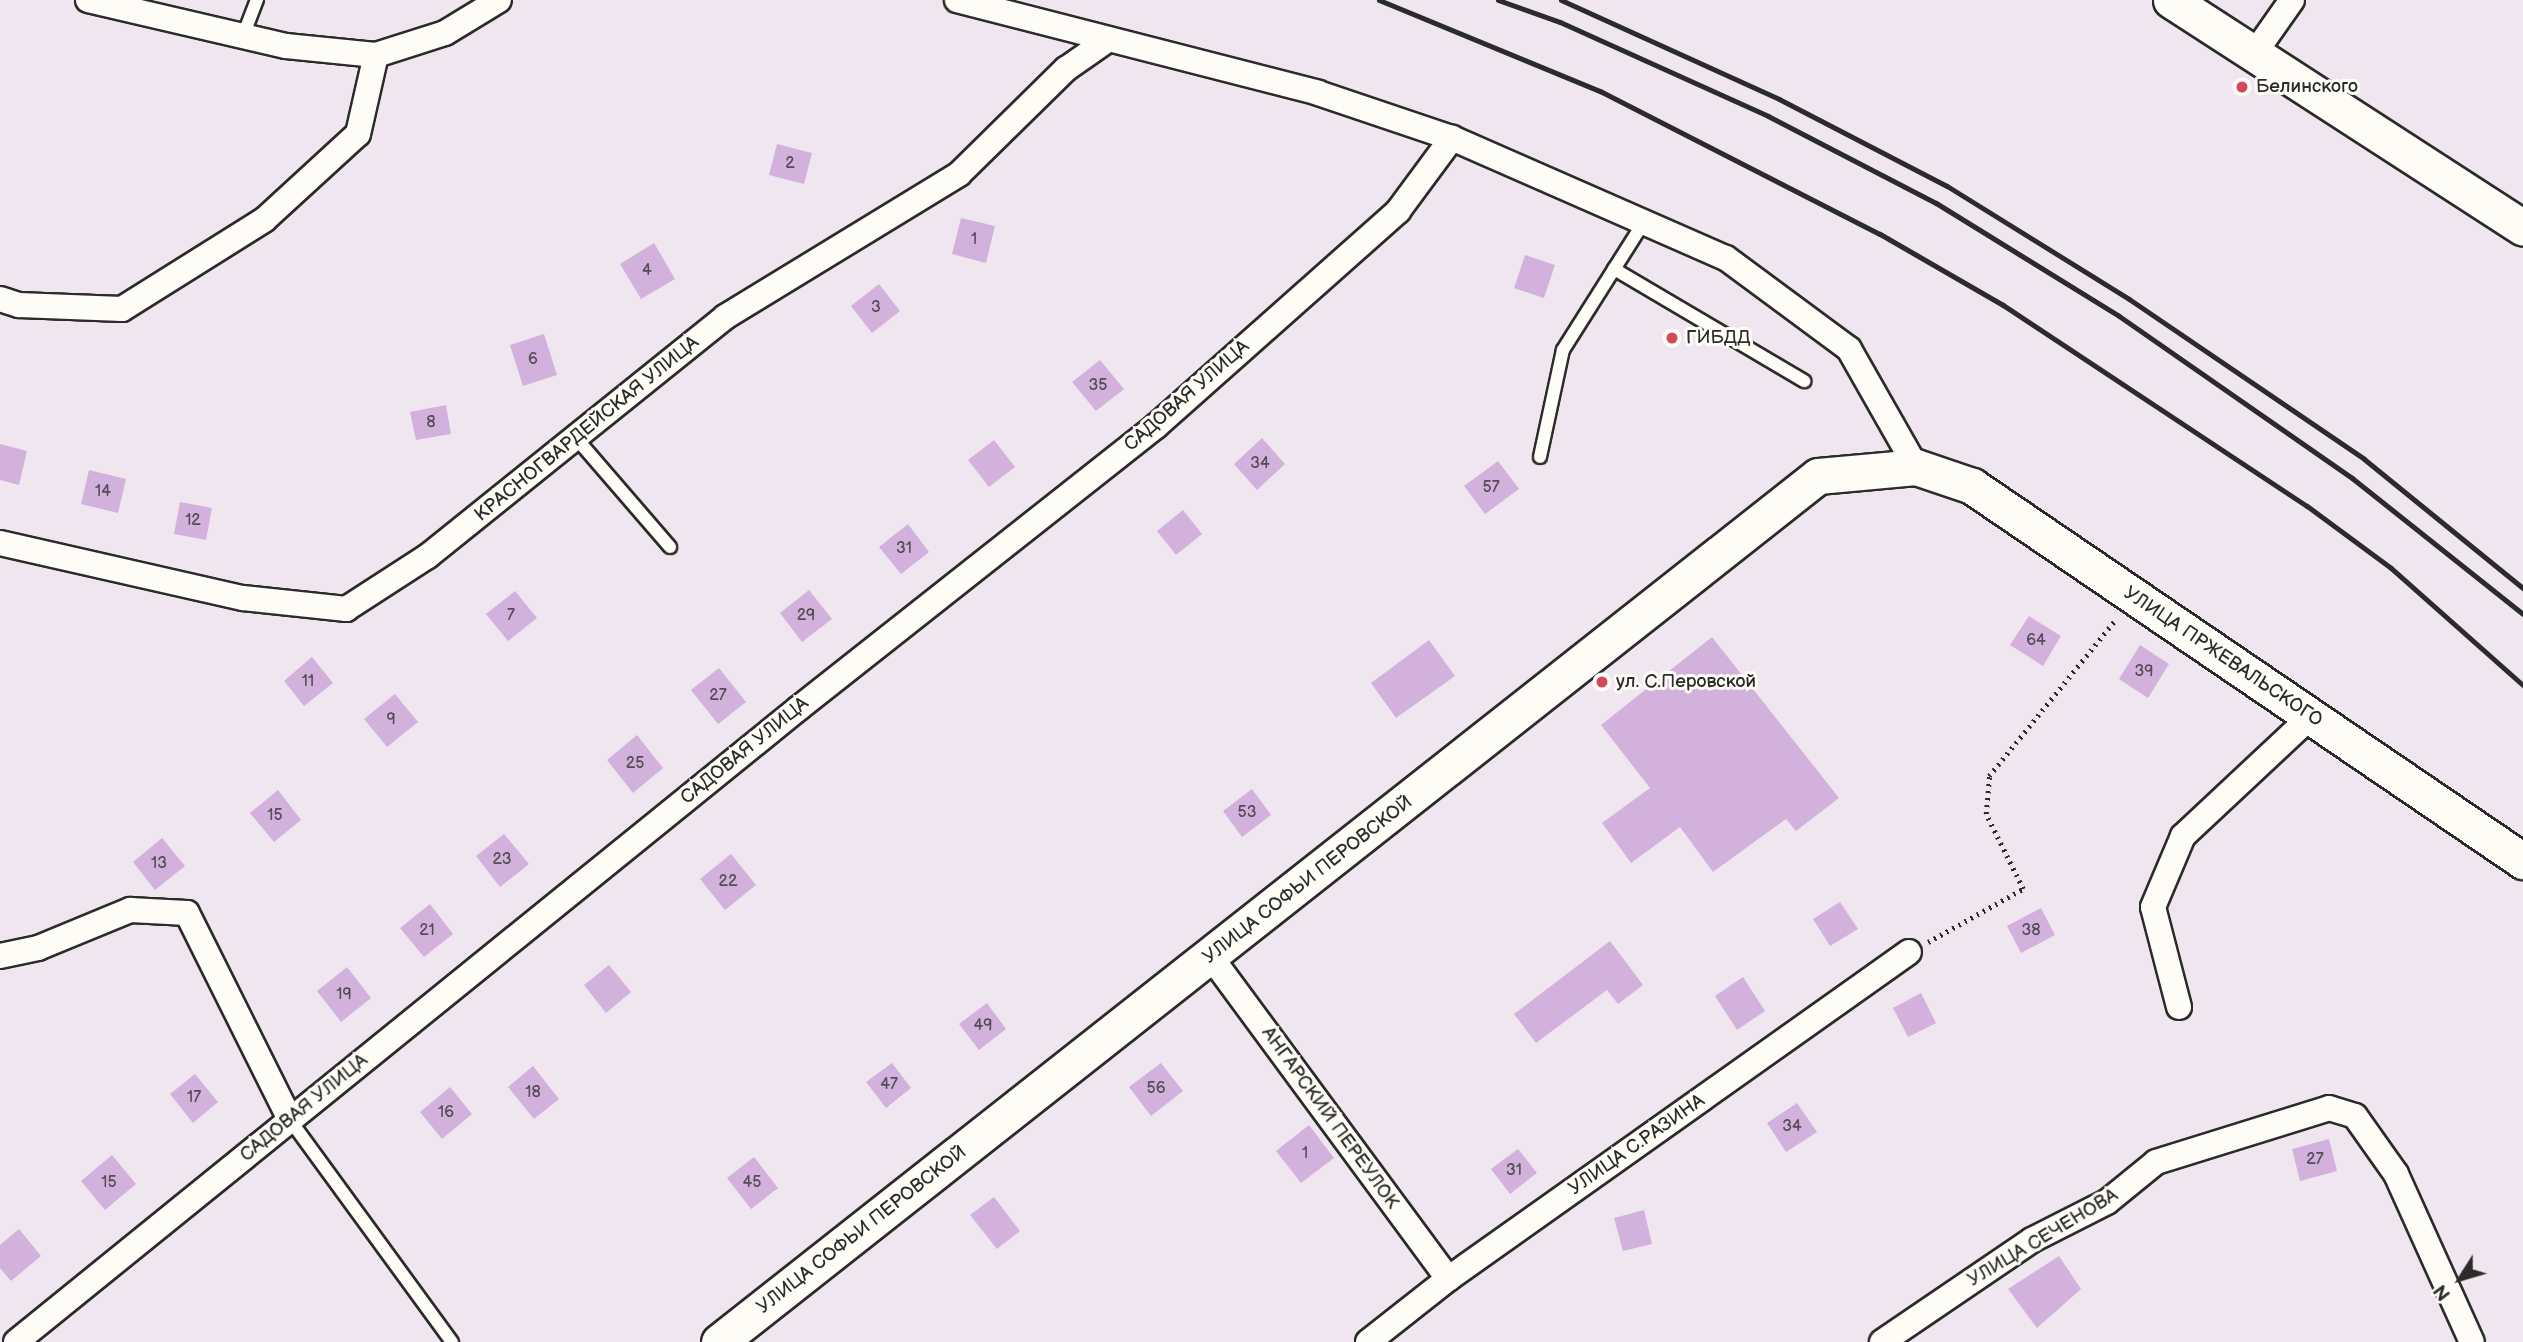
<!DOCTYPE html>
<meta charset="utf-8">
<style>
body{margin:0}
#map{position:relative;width:2523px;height:1342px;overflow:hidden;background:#f0e6ef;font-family:"Balsamiq Sans",sans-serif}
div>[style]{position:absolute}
.building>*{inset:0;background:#d3b1dd}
.path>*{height:4.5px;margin-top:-2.25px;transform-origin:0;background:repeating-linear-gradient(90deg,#2b2b2b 0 2px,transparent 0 7px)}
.roads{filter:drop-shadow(2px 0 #2b2b2b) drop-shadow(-2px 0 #2b2b2b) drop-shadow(0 2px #2b2b2b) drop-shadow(0 -2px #2b2b2b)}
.lane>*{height:12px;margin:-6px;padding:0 6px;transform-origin:6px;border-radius:6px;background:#fdfcf7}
.street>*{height:24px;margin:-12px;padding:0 12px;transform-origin:12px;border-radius:12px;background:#fdfcf7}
.secondary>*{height:35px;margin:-17.5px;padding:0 17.5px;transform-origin:17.5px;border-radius:17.5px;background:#fdfcf7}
.rail>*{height:5px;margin:-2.5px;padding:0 2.5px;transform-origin:2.5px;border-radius:2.5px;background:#2b2b2b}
.dots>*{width:19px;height:19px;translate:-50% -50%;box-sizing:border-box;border:4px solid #fdfcf7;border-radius:50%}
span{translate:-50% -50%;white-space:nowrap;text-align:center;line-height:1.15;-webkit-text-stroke:6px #fdfcf7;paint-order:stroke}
.number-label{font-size:16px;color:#554c58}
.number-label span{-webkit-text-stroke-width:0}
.poi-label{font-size:19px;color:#2b2b2b}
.left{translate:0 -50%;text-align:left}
.street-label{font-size:19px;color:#2b2b2b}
.north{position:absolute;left:2425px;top:1244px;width:70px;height:70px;-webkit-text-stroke:5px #fdfcf7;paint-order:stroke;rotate:233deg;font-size:19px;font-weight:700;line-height:28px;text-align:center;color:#2b2b2b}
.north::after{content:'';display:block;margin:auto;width:24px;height:32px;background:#2b2b2b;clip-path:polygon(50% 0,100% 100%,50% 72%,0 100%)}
</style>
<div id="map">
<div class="building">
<i style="clip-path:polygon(777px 144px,812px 153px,804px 184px,769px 175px)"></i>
<i style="clip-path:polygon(961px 218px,995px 226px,986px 263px,952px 254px)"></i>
<i style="clip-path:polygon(654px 243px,675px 279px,641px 299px,620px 264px)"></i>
<i style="clip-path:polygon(1525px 255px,1555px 265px,1544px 298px,1514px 288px)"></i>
<i style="clip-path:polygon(879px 284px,900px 311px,872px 333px,851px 306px)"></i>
<i style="clip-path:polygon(544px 334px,557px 375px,523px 386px,510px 345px)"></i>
<i style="clip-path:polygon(1100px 360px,1124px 389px,1096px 411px,1072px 382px)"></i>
<i style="clip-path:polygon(446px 405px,451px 434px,416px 440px,410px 412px)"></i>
<i style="clip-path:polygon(1262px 438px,1285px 464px,1257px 490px,1234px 464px)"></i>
<i style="clip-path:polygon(994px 440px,1015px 467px,989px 487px,968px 460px)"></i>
<i style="clip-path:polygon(0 444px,27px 451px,19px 485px,0 480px)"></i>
<i style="clip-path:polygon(1498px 461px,1519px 489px,1485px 514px,1464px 486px)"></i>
<i style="clip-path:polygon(89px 470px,126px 479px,118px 513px,81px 504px)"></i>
<i style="clip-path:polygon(180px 502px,212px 508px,206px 540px,174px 534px)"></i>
<i style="clip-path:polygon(1183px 510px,1202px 534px,1176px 555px,1157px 531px)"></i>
<i style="clip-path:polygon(908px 524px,929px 552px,901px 574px,879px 547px)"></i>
<i style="clip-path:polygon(809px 590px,832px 619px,802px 642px,780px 613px)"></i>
<i style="clip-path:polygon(515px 591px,537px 618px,508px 641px,486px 614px)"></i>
<i style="clip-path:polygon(2029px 616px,2061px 636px,2043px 666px,2010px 645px)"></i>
<i style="clip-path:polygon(1712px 637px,1839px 798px,1796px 831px,1786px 819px,1713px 872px,1680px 827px,1631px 863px,1602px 823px,1650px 788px,1601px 725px)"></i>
<i style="clip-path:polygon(1429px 640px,1455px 676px,1396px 718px,1371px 683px)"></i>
<i style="clip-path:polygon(2140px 645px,2169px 664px,2148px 698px,2119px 679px)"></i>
<i style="clip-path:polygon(312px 657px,333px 683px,304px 706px,284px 681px)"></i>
<i style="clip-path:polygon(719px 668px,746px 702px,718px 724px,691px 690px)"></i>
<i style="clip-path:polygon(395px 694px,418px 722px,387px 747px,364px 719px)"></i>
<i style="clip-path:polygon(637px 735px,663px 768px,633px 793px,607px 760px)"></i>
<i style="clip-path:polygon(1252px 789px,1271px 815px,1242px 837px,1223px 811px)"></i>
<i style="clip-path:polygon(278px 790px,301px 820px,274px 842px,250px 813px)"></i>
<i style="clip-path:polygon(504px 834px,529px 864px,500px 887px,476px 856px)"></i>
<i style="clip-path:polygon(162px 838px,185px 866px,155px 890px,133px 862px)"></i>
<i style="clip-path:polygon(731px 854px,756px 885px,725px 910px,700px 879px)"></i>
<i style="clip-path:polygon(1840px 902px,1858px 929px,1830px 946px,1813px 919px)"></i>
<i style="clip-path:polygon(430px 904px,453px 934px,424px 957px,400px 928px)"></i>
<i style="clip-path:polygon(2041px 908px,2055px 935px,2021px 953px,2007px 926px)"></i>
<i style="clip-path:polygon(1610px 941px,1643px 985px,1618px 1004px,1607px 990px,1536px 1043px,1514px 1014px)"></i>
<i style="clip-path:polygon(609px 965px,631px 992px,606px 1013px,584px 985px)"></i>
<i style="clip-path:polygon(347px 967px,371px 998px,341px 1022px,317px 991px)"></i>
<i style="clip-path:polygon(1743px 977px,1765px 1011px,1737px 1030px,1715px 996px)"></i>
<i style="clip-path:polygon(1921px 993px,1936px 1023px,1908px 1037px,1893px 1008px)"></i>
<i style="clip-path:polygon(987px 1003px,1006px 1029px,979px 1050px,959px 1024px)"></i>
<i style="clip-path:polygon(892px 1063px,911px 1088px,886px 1108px,866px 1082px)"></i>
<i style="clip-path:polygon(1161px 1063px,1183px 1091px,1151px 1116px,1129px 1087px)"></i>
<i style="clip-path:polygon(533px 1066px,559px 1099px,534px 1119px,508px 1087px)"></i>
<i style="clip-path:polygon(195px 1074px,218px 1102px,193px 1123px,170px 1094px)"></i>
<i style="clip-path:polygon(450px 1087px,472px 1114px,442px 1139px,420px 1112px)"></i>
<i style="clip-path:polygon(1797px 1103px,1817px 1132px,1786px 1152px,1767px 1123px)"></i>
<i style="clip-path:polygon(1309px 1125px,1334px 1158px,1301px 1183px,1276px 1151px)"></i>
<i style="clip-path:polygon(2329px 1139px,2337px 1171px,2300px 1181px,2292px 1149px)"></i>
<i style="clip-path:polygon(1518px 1149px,1537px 1173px,1510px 1194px,1491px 1169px)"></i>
<i style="clip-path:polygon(112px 1155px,136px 1184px,105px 1210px,81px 1181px)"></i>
<i style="clip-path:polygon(754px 1157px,778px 1188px,751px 1209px,727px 1178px)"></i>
<i style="clip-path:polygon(994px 1197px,1020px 1231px,997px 1249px,970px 1215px)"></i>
<i style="clip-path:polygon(1644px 1210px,1652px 1244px,1623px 1251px,1614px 1218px)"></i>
<i style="clip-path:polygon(19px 1229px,41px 1256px,11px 1281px,0 1268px,0 1245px)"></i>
<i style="clip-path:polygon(2059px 1256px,2081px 1289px,2037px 1328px,2008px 1289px)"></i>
</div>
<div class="path">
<i style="left:1928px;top:942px;width:109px;rotate:-29.2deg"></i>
<i style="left:2023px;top:889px;width:84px;rotate:-116.3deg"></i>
<i style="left:1986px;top:814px;width:38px;rotate:-85deg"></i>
<i style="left:1989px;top:776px;width:202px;rotate:-51deg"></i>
</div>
<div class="roads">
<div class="lane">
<i style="left:243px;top:36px;width:39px;rotate:-69deg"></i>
<i style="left:1614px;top:269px;width:221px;rotate:30.5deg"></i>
<i style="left:576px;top:438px;width:144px;rotate:49.2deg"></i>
<i style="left:1540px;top:457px;width:109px;rotate:-77.9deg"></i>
<i style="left:1563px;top:350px;width:151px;rotate:-57.7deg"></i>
<i style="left:290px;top:1120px;width:275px;rotate:53.9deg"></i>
</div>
<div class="street">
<i style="left:88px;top:0;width:203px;rotate:13.1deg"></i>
<i style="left:286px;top:46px;width:90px;rotate:5.7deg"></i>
<i style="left:376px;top:55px;width:72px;rotate:-17.7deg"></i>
<i style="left:445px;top:33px;width:63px;rotate:-31.4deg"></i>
<i style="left:957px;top:0;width:373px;rotate:14.4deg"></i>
<i style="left:1318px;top:93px;width:141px;rotate:18.6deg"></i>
<i style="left:1452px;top:138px;width:299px;rotate:23.7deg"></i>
<i style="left:1726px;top:258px;width:153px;rotate:36.5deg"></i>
<i style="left:1849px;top:349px;width:136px;rotate:60.4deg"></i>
<i style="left:2254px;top:54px;width:66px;rotate:-54.9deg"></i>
<i style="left:0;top:299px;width:20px;rotate:18deg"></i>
<i style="left:19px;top:305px;width:103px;rotate:2.2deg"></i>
<i style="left:122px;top:309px;width:168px;rotate:-32.1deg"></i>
<i style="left:264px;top:220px;width:127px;rotate:-42.5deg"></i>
<i style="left:358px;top:134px;width:81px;rotate:-77.2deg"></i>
<i style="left:0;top:543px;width:249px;rotate:12.8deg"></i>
<i style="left:243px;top:598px;width:104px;rotate:6.1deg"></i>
<i style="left:346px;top:609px;width:98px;rotate:-32.9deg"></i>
<i style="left:428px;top:556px;width:381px;rotate:-38.8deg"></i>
<i style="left:725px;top:317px;width:274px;rotate:-31.4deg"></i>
<i style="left:959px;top:174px;width:150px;rotate:-44.5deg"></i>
<i style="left:1066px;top:69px;width:52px;rotate:-34.9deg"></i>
<i style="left:0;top:956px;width:39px;rotate:-12deg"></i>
<i style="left:38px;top:948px;width:100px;rotate:-22.4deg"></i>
<i style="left:130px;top:910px;width:57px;rotate:3deg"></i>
<i style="left:187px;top:913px;width:231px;rotate:63.5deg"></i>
<i style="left:1211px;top:957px;width:400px;rotate:53.6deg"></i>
<i style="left:2179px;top:1007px;width:103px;rotate:-104.6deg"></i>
<i style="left:2153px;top:907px;width:77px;rotate:-67.1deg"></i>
<i style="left:2183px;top:836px;width:174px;rotate:-43.1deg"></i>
<i style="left:16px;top:1342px;width:1007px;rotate:-39deg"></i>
<i style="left:799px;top:708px;width:455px;rotate:-38.3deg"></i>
<i style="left:1156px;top:426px;width:324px;rotate:-41.6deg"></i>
<i style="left:1398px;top:211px;width:91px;rotate:-53.5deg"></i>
<i style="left:1368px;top:1342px;width:102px;rotate:-38.2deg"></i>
<i style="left:1448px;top:1279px;width:565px;rotate:-35.35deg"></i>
<i style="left:1882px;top:1342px;width:181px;rotate:-34.2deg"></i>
<i style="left:2032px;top:1240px;width:84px;rotate:-26.9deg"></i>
<i style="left:2107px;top:1202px;width:63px;rotate:-39.2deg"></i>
<i style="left:2156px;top:1162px;width:181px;rotate:-17.3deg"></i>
<i style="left:2329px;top:1108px;width:27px;rotate:17deg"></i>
<i style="left:2355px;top:1116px;width:71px;rotate:54.7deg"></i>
<i style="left:2396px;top:1174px;width:184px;rotate:65.7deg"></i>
</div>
<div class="secondary">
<i style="left:2171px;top:0;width:419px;rotate:32.9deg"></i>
<i style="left:719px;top:1342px;width:1399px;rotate:-38.24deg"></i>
<i style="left:1818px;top:476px;width:98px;rotate:-5.2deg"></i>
<i style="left:1916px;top:467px;width:59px;rotate:18.7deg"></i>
<i style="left:1972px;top:486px;width:667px;rotate:34.24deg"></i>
</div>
</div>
<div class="rail">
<i style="left:1379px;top:0;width:239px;rotate:22.4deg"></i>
<i style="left:1600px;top:91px;width:314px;rotate:27.1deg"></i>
<i style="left:1880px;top:234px;width:142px;rotate:30deg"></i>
<i style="left:2003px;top:305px;width:364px;rotate:33.5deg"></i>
<i style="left:2307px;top:506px;width:104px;rotate:36.4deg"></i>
<i style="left:2391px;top:568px;width:176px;rotate:41.6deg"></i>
<i style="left:1498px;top:0;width:66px;rotate:19.5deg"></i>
<i style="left:1560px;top:22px;width:228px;rotate:24.3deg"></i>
<i style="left:1768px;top:116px;width:189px;rotate:27.4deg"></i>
<i style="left:1936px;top:203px;width:215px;rotate:31.7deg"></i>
<i style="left:2119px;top:316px;width:284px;rotate:34.8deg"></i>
<i style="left:2352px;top:478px;width:218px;rotate:38.5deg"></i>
<i style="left:1561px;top:0;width:239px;rotate:24.4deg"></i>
<i style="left:1779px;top:99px;width:189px;rotate:27.4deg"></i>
<i style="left:1947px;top:186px;width:214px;rotate:31.8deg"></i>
<i style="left:2129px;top:299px;width:284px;rotate:34.2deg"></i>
<i style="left:2364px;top:459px;width:205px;rotate:39.1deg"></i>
</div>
<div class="dots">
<i style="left:2242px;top:87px;background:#d1495b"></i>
<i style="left:1672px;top:338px;background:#d1495b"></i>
<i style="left:1602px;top:682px;background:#d1495b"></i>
</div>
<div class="number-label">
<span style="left:790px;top:164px">2</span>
<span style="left:974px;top:240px">1</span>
<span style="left:647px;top:271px">4</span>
<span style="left:876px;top:308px">3</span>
<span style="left:533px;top:360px">6</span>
<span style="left:1098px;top:386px">35</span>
<span style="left:431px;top:423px">8</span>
<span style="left:1260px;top:464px">34</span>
<span style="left:1491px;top:488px">57</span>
<span style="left:103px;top:492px">14</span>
<span style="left:193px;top:521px">12</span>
<span style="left:904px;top:549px">31</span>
<span style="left:511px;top:616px">7</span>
<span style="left:806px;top:616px">29</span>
<span style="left:2036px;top:641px">64</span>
<span style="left:2144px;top:672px">39</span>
<span style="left:308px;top:682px">11</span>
<span style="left:718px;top:696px">27</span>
<span style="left:391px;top:720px">9</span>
<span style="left:635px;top:764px">25</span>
<span style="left:1247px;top:813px">53</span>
<span style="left:275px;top:816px">15</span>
<span style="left:502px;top:860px">23</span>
<span style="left:159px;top:864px">13</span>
<span style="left:728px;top:882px">22</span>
<span style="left:427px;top:931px">21</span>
<span style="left:2031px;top:931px">38</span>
<span style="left:344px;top:995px">19</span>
<span style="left:983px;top:1026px">49</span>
<span style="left:889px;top:1085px">47</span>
<span style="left:1156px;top:1089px">56</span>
<span style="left:533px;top:1093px">18</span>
<span style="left:194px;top:1098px">17</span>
<span style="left:446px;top:1113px">16</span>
<span style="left:1792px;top:1127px">34</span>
<span style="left:1305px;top:1154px">1</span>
<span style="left:2315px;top:1160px">27</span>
<span style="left:1514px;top:1171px">31</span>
<span style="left:109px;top:1183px">15</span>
<span style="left:752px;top:1183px">45</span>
</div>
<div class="poi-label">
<span class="left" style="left:2256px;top:87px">Белинского</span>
<span class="left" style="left:1686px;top:338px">ГИБДД</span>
<span class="left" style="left:1616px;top:682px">ул. С.Перовской</span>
</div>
<div class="street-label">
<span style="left:1187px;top:396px;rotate:-41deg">САДОВАЯ УЛИЦА</span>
<span style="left:587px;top:429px;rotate:-39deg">КРАСНОГВАРДЕЙСКАЯ УЛИЦА</span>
<span style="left:2223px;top:657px;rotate:34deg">УЛИЦА ПРЖЕВАЛЬСКОГО</span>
<span style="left:745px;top:751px;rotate:-39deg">САДОВАЯ УЛИЦА</span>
<span style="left:1308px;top:880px;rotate:-38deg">УЛИЦА СОФЬИ ПЕРОВСКОЙ</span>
<span style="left:304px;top:1108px;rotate:-39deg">САДОВАЯ УЛИЦА</span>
<span style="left:1330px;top:1118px;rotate:54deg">АНГАРСКИЙ ПЕРЕУЛОК</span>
<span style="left:1637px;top:1145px;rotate:-35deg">УЛИЦА С.РАЗИНА</span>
<span style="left:862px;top:1230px;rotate:-38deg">УЛИЦА СОФЬИ ПЕРОВСКОЙ</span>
<span style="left:2043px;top:1238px;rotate:-31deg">УЛИЦА СЕЧЕНОВА</span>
</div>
<div class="north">N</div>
</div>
